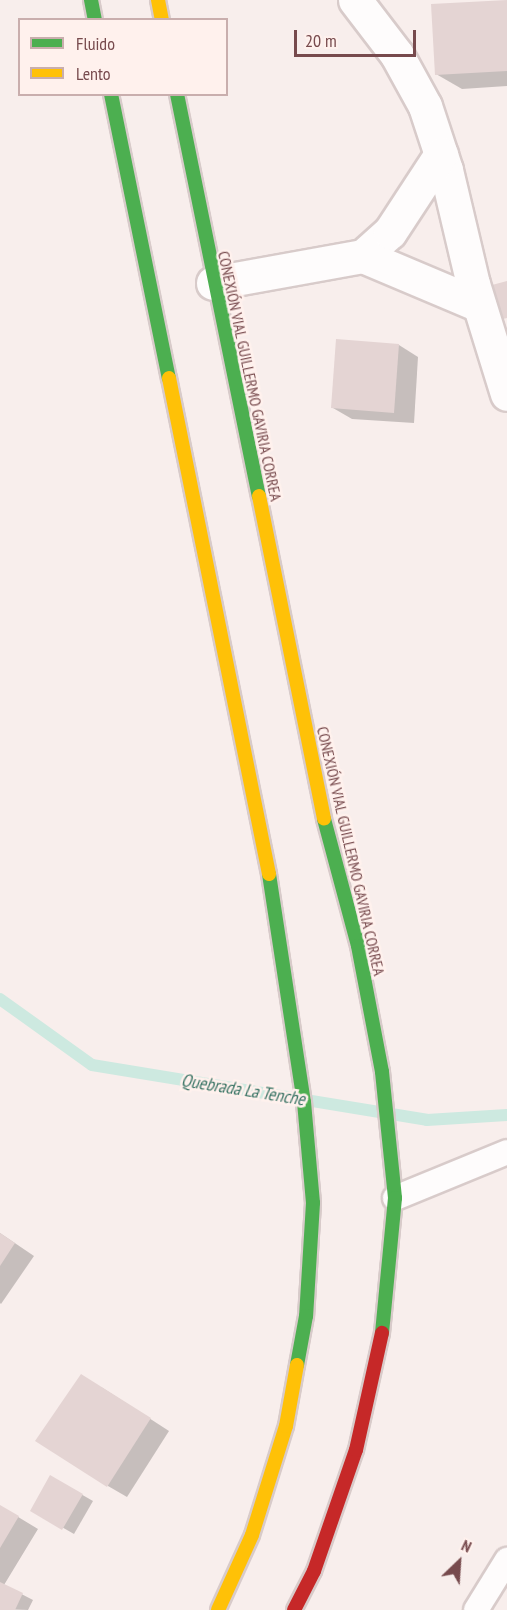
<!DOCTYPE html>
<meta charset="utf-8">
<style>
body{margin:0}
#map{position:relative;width:507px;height:1610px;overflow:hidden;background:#f8eeec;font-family:"PT Sans Narrow",sans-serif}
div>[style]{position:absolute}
.shadow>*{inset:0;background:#0003}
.stream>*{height:12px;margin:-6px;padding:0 6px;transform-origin:6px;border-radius:6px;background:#cde9e0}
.building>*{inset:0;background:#e4d4d3}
.roads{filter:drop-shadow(2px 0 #d8cbca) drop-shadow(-2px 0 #d8cbca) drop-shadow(0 2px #d8cbca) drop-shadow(0 -2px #d8cbca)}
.lane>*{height:24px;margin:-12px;padding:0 12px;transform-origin:12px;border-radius:12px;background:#fefcfc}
.street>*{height:33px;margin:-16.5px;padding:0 16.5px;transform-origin:16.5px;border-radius:16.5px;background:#fefcfc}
.fast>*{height:14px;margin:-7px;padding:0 7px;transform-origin:7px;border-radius:7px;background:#4caf50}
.slow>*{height:14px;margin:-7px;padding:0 7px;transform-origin:7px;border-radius:7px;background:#ffc107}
.jam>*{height:14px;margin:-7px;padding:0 7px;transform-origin:7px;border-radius:7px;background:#c62828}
span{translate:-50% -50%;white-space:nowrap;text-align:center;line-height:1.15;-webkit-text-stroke:5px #fff1ed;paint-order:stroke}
.street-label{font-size:16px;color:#774a4d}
.water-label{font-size:18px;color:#3b7566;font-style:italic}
.legend{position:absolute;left:18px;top:18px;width:210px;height:78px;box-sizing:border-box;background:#fff1ed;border:2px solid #c9aead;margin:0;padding:8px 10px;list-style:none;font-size:18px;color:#774a4d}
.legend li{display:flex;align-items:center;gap:12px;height:30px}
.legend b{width:30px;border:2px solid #c9aead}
.north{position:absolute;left:429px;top:1532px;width:60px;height:60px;-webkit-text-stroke:4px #fff1ed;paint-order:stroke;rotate:25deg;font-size:16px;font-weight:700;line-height:24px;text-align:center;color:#774a4d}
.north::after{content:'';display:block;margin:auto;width:21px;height:27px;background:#774a4d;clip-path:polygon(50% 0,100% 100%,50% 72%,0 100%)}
.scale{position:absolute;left:294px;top:30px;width:122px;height:27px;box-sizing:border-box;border:3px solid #774a4d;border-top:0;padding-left:8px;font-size:18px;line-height:21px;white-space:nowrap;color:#774a4d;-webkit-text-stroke:4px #fff1ed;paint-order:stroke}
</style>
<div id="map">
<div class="shadow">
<i style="clip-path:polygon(507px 1px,507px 86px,462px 89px,436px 74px)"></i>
<i style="clip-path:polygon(399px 345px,418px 357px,414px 423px,352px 419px,333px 408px)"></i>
<i style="clip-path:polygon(0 1233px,34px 1256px,1px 1304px,0 1303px)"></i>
<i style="clip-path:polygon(101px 1387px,169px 1431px,127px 1497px,108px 1486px)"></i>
<i style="clip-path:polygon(51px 1477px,93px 1501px,74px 1534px,32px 1510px)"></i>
<i style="clip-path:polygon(0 1506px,38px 1529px,4px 1585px,33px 1600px,28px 1610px,0 1609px)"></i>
</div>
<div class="stream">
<i style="left:0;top:999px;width:113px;rotate:35.7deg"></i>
<i style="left:92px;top:1065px;width:339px;rotate:9.3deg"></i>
<i style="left:427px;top:1120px;width:80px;rotate:-3.6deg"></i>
</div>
<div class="building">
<i style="clip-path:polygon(507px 0,507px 71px,435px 75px,431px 4px)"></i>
<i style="clip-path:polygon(507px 281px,507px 318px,503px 319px,492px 285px)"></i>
<i style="clip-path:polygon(336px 339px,399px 344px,394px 413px,331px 408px)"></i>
<i style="clip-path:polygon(0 1233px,15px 1243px,0 1266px)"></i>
<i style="clip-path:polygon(81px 1374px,151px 1418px,107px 1487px,35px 1441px)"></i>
<i style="clip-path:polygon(50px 1475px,83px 1494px,62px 1530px,30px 1511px)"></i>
<i style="clip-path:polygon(0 1505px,19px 1516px,0 1548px)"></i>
<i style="clip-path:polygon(0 1582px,23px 1593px,15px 1610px,0 1610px)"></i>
</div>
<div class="roads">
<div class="lane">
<i style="left:395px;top:1198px;width:121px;rotate:-22.3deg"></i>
<i style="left:476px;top:1610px;width:59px;rotate:-58.2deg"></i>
</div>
<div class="street">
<i style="left:355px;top:0;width:69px;rotate:52.6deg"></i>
<i style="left:397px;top:55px;width:58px;rotate:61.2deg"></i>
<i style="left:425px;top:106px;width:67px;rotate:71.8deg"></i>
<i style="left:446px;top:170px;width:117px;rotate:76.7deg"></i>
<i style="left:473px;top:284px;width:115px;rotate:72.8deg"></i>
<i style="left:363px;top:256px;width:126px;rotate:22.9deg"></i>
<i style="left:213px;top:283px;width:152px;rotate:-10.2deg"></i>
<i style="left:363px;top:256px;width:36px;rotate:-42deg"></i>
<i style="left:390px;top:232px;width:93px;rotate:-56.8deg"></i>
</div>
<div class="fast">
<i style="left:91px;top:0;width:20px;rotate:79deg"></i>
<i style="left:111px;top:94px;width:290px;rotate:78.5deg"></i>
<i style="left:177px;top:94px;width:410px;rotate:78.5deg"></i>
<i style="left:324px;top:819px;width:131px;rotate:75deg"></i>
<i style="left:358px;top:946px;width:128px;rotate:79.2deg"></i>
<i style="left:382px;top:1072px;width:127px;rotate:84.1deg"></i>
<i style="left:395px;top:1198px;width:136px;rotate:95.5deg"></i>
<i style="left:269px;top:874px;width:231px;rotate:81.3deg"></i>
<i style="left:304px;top:1102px;width:101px;rotate:84.9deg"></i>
<i style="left:313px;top:1203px;width:113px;rotate:93.5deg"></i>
<i style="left:306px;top:1316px;width:50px;rotate:100.4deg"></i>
</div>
<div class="slow">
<i style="left:158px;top:0;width:20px;rotate:79deg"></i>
<i style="left:169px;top:378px;width:506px;rotate:78.6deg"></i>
<i style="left:259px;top:496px;width:329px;rotate:78.6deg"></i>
<i style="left:218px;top:1610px;width:82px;rotate:-65.6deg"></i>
<i style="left:252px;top:1535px;width:114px;rotate:-72.7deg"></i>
<i style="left:286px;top:1426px;width:62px;rotate:-79.8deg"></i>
</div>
<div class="jam">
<i style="left:294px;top:1610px;width:44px;rotate:-62.9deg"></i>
<i style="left:314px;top:1571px;width:128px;rotate:-70.9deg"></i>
<i style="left:356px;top:1450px;width:120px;rotate:-77.5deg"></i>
</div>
</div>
<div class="street-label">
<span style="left:250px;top:376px;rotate:78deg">CONEXIÓN VIAL GUILLERMO GAVIRIA CORREA</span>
<span style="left:351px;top:851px;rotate:77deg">CONEXIÓN VIAL GUILLERMO GAVIRIA CORREA</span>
</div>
<div class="water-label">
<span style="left:243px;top:1090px;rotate:9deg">Quebrada La Tenche</span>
</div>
<ul class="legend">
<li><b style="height:8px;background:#4caf50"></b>Fluido</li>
<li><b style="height:8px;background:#ffc107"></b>Lento</li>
</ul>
<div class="north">N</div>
<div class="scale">20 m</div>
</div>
